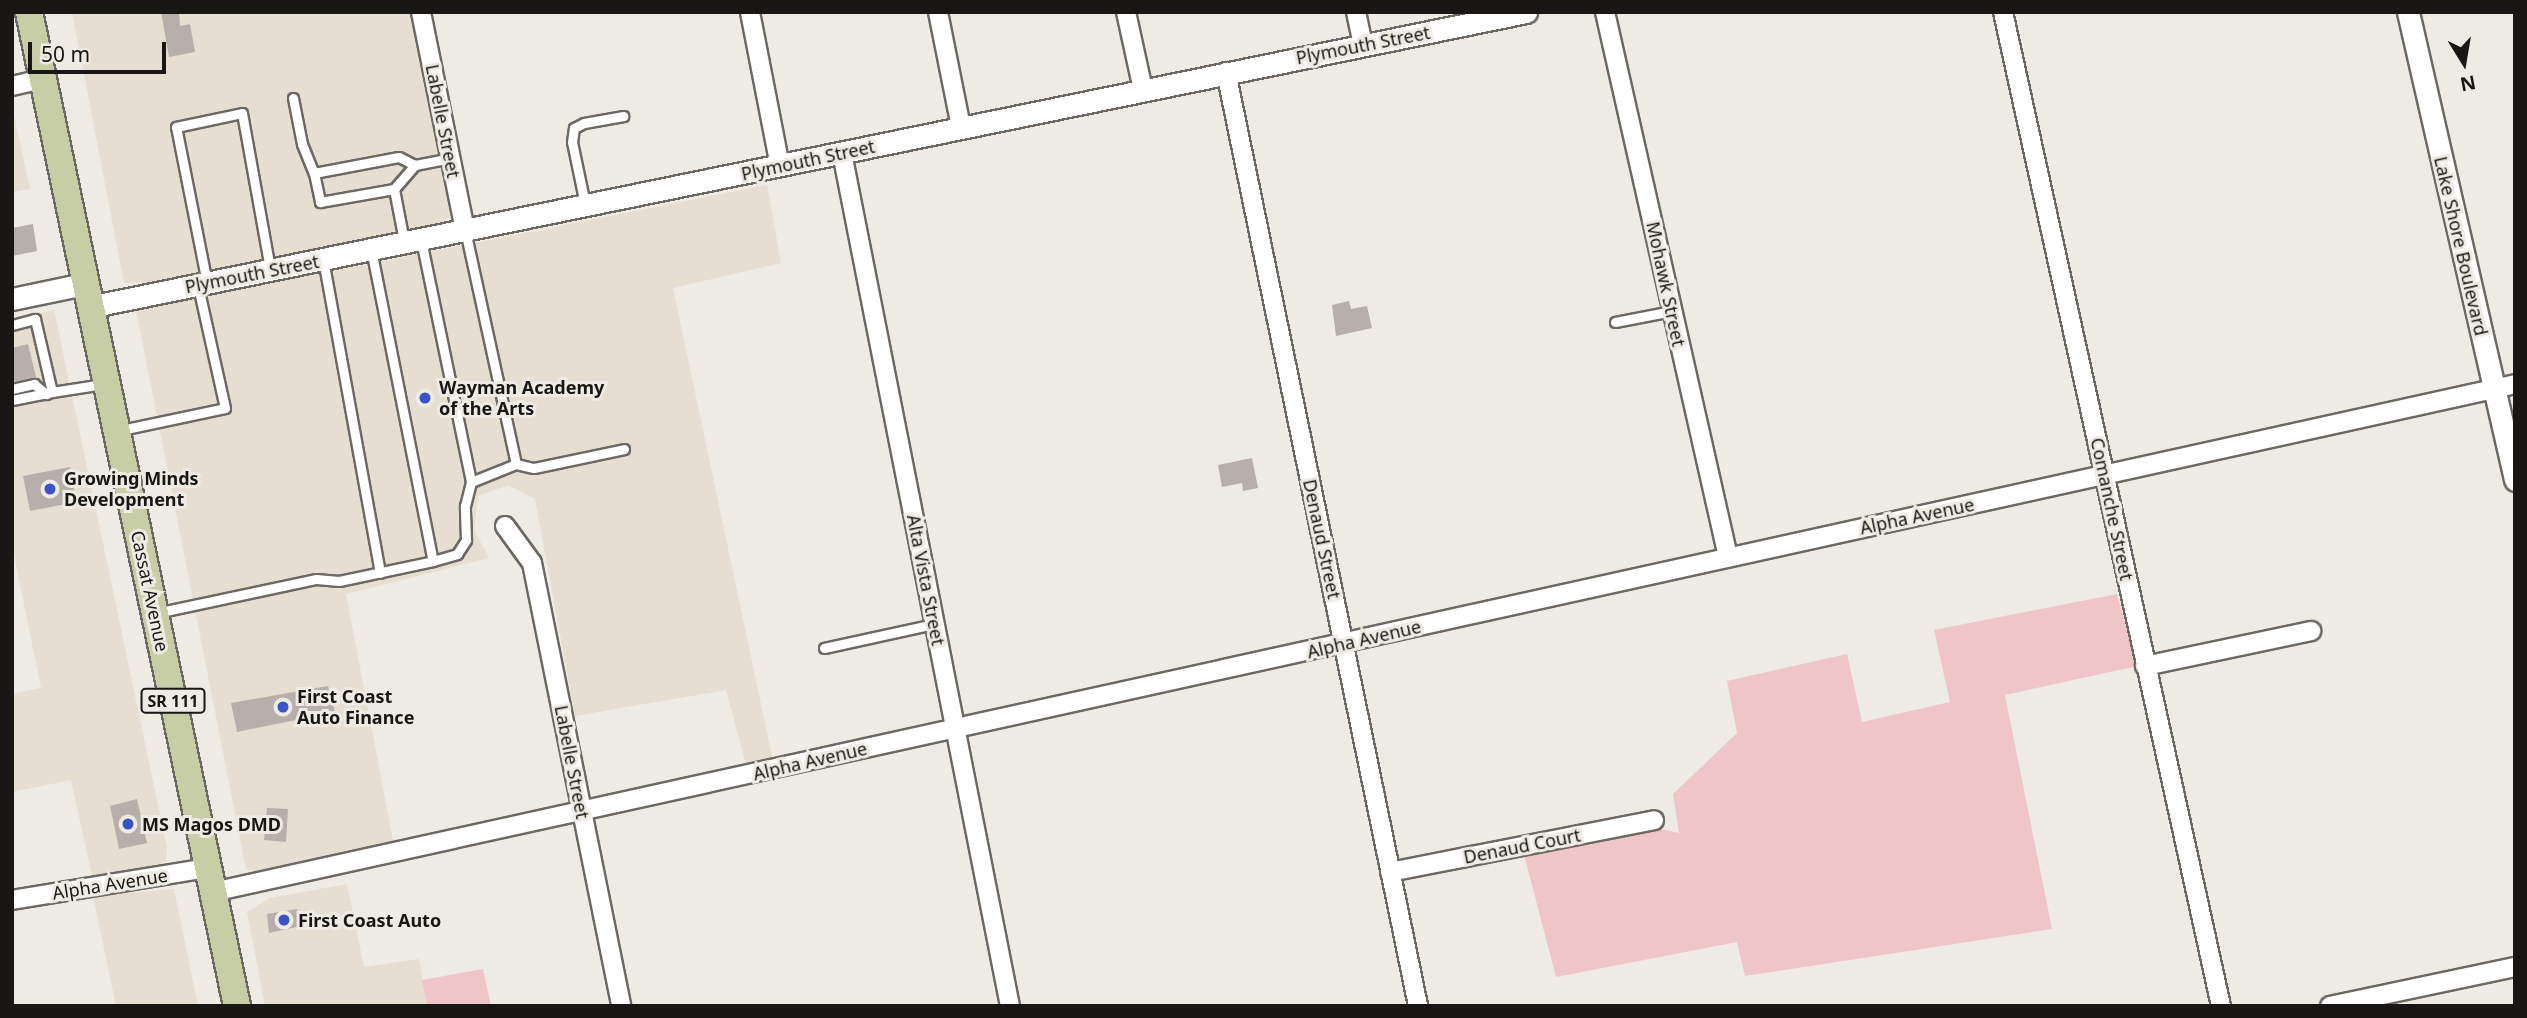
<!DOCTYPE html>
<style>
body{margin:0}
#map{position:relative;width:2527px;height:1018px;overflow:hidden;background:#eeeae4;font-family:"Noto Sans",sans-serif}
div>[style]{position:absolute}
.built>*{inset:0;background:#e5ded1}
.green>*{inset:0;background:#efc5c8}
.building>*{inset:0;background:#b6afac}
.roads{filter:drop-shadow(2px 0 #6c6964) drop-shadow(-2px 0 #6c6964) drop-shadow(0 2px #6c6964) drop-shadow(0 -2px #6c6964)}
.service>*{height:9px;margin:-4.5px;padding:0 4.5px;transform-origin:4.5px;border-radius:4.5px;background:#fff}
.minor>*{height:18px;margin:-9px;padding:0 9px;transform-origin:9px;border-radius:9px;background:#fff}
.tertiary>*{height:21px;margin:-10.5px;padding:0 10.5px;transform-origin:10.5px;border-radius:10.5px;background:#fff}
.primary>*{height:26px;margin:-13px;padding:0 13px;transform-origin:13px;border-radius:13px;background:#c7cea6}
.dots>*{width:19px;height:19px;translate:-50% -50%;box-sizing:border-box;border:4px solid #eeeae4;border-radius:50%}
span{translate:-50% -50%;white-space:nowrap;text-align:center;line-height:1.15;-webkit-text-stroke:6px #eeeae4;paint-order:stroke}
.shield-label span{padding:2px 5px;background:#eeeae4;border:2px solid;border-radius:5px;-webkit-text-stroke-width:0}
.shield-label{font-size:16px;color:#181715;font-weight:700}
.street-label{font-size:18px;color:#181715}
.poi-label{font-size:18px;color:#181715;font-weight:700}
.left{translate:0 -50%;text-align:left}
.frame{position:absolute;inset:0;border:14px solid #181715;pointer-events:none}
.north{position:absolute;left:2429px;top:28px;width:70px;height:70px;-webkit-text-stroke:5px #eeeae4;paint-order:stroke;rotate:169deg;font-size:19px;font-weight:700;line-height:28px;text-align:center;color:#181715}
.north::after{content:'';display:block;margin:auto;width:24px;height:32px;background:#181715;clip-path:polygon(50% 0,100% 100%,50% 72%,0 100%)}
.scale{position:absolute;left:28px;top:42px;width:138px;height:32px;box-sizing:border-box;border:4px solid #181715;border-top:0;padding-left:9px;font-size:21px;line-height:24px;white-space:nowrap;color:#181715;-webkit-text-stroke:5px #eeeae4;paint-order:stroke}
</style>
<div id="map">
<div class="built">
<i style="clip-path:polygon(72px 12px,410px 12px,448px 198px,449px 218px,435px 226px,162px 282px,124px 283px)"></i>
<i style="clip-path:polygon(12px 106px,30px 189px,12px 192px)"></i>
<i style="clip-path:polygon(767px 185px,781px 263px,673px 288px,773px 761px,747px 769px,726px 690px,575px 716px,535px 499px,508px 485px,478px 496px,474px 530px,489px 558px,346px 594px,394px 846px,258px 872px,246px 869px,136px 310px)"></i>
<i style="clip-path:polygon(54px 310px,167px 848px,166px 860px,156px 867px,92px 876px,71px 780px,12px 792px,12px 694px,41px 688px,12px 545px,12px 320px)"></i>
<i style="clip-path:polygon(347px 884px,364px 967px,419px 959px,427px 1006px,265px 1006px,247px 912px,270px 898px)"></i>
<i style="clip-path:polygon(174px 889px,198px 1006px,116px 1006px,93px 896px)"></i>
</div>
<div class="green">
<i style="clip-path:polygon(2117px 594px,2137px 666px,2005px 695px,2052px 929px,1745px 976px,1737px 942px,1556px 977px,1523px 851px,1656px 828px,1679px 833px,1673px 794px,1737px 733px,1727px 681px,1847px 654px,1862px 722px,1950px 702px,1934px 630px)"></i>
<i style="clip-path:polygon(483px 969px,491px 1006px,427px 1006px,422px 980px)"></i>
</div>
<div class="building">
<i style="clip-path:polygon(161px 12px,179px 12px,180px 26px,190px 24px,195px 52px,169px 57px)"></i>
<i style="clip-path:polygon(33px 224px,37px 251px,12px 256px,12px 228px)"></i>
<i style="clip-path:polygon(1349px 301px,1351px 309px,1367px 306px,1372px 328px,1336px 336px,1332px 305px)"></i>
<i style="clip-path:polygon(28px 344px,36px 377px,12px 382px,12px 348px)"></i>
<i style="clip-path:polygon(1252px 458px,1258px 488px,1243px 491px,1242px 483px,1222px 487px,1218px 465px)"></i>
<i style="clip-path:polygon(70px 467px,76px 502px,30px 511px,23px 476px)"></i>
<i style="clip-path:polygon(328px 686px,335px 712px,237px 732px,231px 703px)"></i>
<i style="clip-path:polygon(137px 799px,147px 843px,119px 849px,110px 806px)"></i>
<i style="clip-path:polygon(267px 808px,288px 809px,286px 842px,264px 840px)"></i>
<i style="clip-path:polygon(297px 909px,301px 926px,269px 933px,267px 914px)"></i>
</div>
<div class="roads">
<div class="service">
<i style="left:293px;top:98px;width:47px;rotate:78.9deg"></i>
<i style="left:302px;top:144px;width:31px;rotate:68deg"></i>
<i style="left:314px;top:173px;width:86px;rotate:-10.7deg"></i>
<i style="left:399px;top:157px;width:18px;rotate:27deg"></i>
<i style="left:314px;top:173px;width:30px;rotate:78deg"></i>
<i style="left:320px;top:202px;width:75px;rotate:-10deg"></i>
<i style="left:585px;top:204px;width:63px;rotate:-101.8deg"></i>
<i style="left:572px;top:142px;width:14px;rotate:-82deg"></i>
<i style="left:574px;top:128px;width:11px;rotate:-27deg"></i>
<i style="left:584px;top:123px;width:40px;rotate:-10deg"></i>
<i style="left:421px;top:240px;width:247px;rotate:78.3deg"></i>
<i style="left:404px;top:241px;width:53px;rotate:-100.9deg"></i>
<i style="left:394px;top:189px;width:32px;rotate:-49deg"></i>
<i style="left:415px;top:165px;width:36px;rotate:-11deg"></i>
<i style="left:371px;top:249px;width:318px;rotate:78.8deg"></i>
<i style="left:433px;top:561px;width:25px;rotate:-16deg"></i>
<i style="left:457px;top:554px;width:17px;rotate:-57deg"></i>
<i style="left:466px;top:540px;width:34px;rotate:-92deg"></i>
<i style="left:465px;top:506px;width:25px;rotate:-76deg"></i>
<i style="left:471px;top:482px;width:48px;rotate:-21.8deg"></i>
<i style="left:516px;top:464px;width:239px;rotate:-102.3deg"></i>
<i style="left:323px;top:259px;width:319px;rotate:79.7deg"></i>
<i style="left:207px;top:283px;width:159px;rotate:-101.2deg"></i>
<i style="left:176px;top:127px;width:67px;rotate:-12deg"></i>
<i style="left:242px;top:113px;width:158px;rotate:79.8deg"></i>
<i style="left:1615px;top:322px;width:58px;rotate:-10.9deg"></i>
<i style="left:12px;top:325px;width:24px;rotate:-15deg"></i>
<i style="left:35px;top:319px;width:75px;rotate:76.9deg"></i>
<i style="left:52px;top:392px;width:52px;rotate:-8.9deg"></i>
<i style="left:12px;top:389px;width:23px;rotate:-13deg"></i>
<i style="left:34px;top:384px;width:16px;rotate:40deg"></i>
<i style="left:12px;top:400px;width:41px;rotate:-11.3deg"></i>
<i style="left:121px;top:430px;width:106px;rotate:-11.9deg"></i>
<i style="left:225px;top:408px;width:125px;rotate:-102.5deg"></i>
<i style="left:516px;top:464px;width:18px;rotate:13deg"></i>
<i style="left:534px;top:468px;width:92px;rotate:-11.9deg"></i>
<i style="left:156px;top:613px;width:164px;rotate:-12deg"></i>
<i style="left:316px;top:579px;width:23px;rotate:5deg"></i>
<i style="left:339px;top:581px;width:96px;rotate:-12deg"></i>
<i style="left:824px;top:648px;width:113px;rotate:-12.3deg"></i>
</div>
<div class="minor">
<i style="left:421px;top:12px;width:222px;rotate:78.6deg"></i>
<i style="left:750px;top:12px;width:157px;rotate:79deg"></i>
<i style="left:938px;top:12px;width:117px;rotate:78.7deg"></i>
<i style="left:1126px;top:12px;width:80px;rotate:77.7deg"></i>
<i style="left:1356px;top:12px;width:34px;rotate:78deg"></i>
<i style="left:1605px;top:12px;width:559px;rotate:77.28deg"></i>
<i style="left:2003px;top:12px;width:1018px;rotate:77.63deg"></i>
<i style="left:1226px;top:72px;width:954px;rotate:78.38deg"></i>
<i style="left:12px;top:86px;width:32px;rotate:-13deg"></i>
<i style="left:842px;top:153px;width:869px;rotate:78.86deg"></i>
<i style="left:505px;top:526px;width:46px;rotate:53.9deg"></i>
<i style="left:532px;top:563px;width:452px;rotate:78.6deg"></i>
<i style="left:2145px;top:666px;width:170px;rotate:-11.9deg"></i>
<i style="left:1390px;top:872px;width:269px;rotate:-11.1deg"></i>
<i style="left:213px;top:892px;width:2357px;rotate:-12.44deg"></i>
<i style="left:12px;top:900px;width:199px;rotate:-9.3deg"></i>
<i style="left:2330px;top:1006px;width:189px;rotate:-11.9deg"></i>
</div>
<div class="tertiary">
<i style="left:2408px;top:12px;width:480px;rotate:77.1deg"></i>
<i style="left:12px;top:299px;width:74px;rotate:-11.8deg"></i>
<i style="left:89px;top:307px;width:1467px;rotate:-11.6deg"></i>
</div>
<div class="primary">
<i style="left:29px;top:12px;width:1016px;rotate:78.18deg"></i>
</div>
</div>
<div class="dots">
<i style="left:425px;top:398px;background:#3a54c6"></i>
<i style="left:50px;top:489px;background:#3a54c6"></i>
<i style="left:283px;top:707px;background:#3a54c6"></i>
<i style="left:128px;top:824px;background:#3a54c6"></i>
<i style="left:284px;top:920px;background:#3a54c6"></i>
</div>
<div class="shield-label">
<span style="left:173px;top:701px">SR 111</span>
</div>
<div class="street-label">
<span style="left:1363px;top:45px;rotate:-11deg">Plymouth Street</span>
<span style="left:443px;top:121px;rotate:79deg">Labelle Street</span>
<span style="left:808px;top:160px;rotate:-12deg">Plymouth Street</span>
<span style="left:2461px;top:246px;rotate:77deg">Lake Shore Boulevard</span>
<span style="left:252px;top:274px;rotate:-11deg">Plymouth Street</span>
<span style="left:1666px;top:284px;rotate:78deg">Mohawk Street</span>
<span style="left:2112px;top:509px;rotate:78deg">Comanche Street</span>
<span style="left:1917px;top:516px;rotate:-12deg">Alpha Avenue</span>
<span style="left:1322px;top:539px;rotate:78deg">Denaud Street</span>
<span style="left:926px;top:580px;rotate:79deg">Alta Vista Street</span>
<span style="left:150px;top:591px;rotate:78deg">Cassat Avenue</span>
<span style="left:1364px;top:639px;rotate:-13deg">Alpha Avenue</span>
<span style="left:810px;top:761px;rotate:-13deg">Alpha Avenue</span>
<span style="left:572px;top:762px;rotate:79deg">Labelle Street</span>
<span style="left:1522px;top:846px;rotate:-11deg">Denaud Court</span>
<span style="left:110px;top:884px;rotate:-9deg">Alpha Avenue</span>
</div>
<div class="poi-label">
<span class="left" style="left:439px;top:398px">Wayman Academy<br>of the Arts</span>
<span class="left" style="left:64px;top:489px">Growing Minds<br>Development</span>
<span class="left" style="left:297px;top:707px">First Coast<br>Auto Finance</span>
<span class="left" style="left:142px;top:824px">MS Magos DMD</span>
<span class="left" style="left:298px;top:920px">First Coast Auto</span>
</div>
<div class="frame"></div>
<div class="north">N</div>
<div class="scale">50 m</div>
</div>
